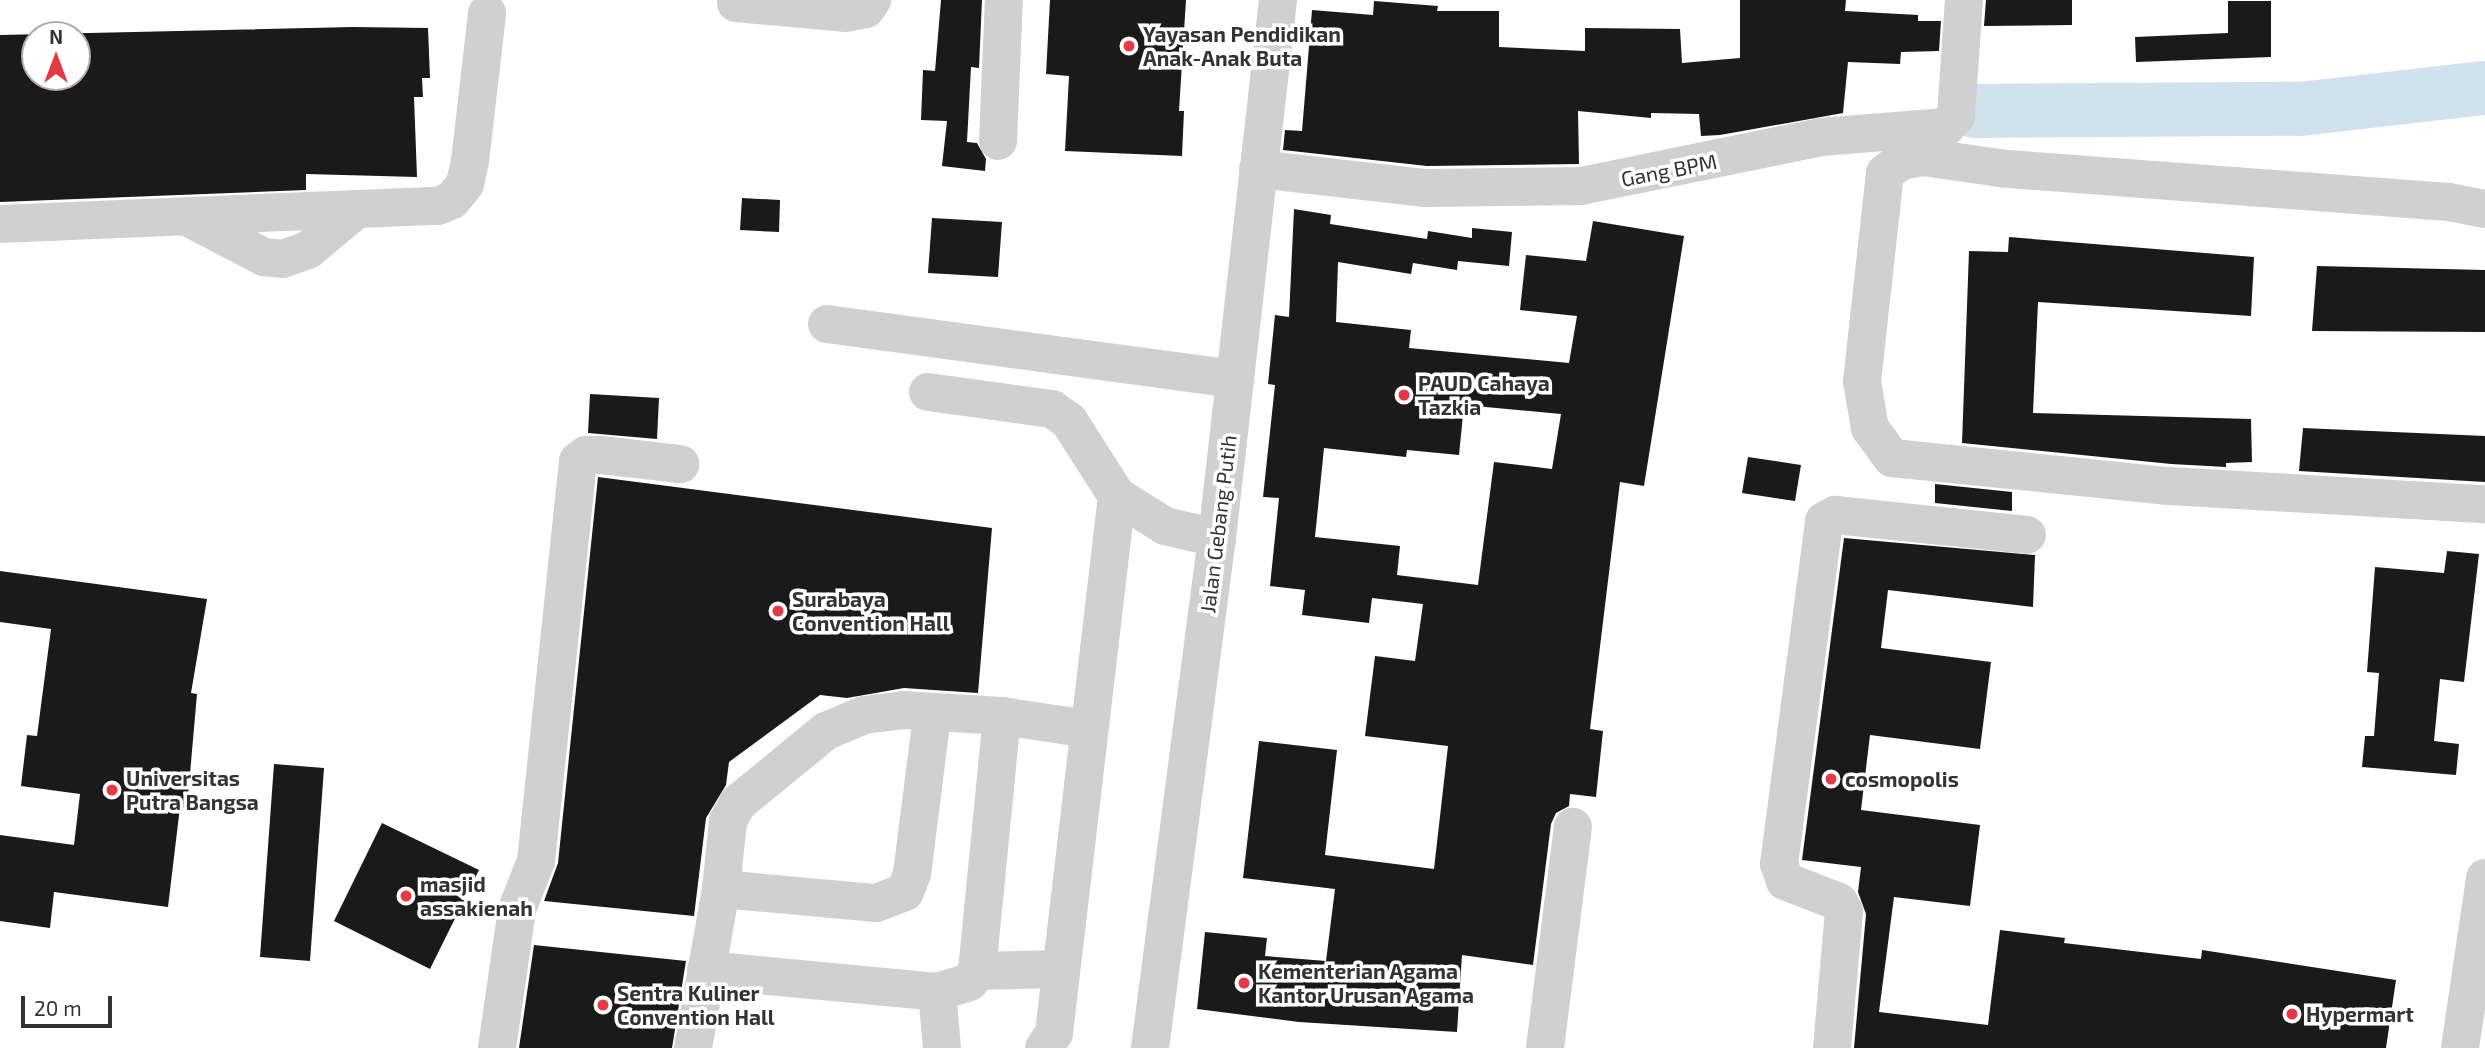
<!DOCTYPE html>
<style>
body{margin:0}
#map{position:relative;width:2485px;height:1048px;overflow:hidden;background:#fff;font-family:"Exo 2",sans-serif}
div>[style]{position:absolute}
.river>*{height:54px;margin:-27px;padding:0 27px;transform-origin:27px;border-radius:27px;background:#cfe2ee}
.building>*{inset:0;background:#1a1a1a}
.minor>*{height:38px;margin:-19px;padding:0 19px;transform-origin:19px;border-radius:19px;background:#d0d0d0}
.dots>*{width:19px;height:19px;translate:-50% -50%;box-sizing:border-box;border:4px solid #fff;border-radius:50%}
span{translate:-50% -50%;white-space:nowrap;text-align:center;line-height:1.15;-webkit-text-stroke:7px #fff;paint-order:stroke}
.poi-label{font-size:21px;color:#333;font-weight:700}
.left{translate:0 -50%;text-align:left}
.street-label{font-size:21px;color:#333}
.north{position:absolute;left:21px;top:21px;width:70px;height:70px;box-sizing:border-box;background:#fff;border:2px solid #adadad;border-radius:50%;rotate:0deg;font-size:19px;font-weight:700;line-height:28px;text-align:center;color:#333}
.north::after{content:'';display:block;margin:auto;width:24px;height:32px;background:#e63946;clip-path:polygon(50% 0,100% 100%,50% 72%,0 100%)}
.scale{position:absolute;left:21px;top:996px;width:91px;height:32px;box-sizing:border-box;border:4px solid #333;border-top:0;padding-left:9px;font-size:21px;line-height:24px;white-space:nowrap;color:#333;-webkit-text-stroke:5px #fff;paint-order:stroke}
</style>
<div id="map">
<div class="river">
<i style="left:1974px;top:111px;width:326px;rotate:-0.4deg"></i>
<i style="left:2300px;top:109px;width:186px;rotate:-6.5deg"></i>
</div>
<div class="building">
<i style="clip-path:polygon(941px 0,982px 0,979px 68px,971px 67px,967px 142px,977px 143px,986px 159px,985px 171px,942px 166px,947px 121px,921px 120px,923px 70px,935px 71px)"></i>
<i style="clip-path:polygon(1050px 0,1186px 0,1179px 111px,1184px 111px,1182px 156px,1065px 151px,1069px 76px,1046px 74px)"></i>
<i style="clip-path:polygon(1740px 0,1846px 0,1845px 11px,1918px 15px,1918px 21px,1941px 21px,1939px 51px,1901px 52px,1900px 64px,1848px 62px,1843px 113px,1720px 135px,1701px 136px,1699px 114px,1651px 113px,1651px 118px,1578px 111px,1579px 164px,1427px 166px,1283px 150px,1285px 130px,1302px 131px,1312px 10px,1373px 15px,1374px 1px,1438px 6px,1437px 11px,1499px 11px,1499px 47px,1585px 51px,1585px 28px,1680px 29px,1682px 63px,1740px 58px)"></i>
<i style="clip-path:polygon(1986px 0,2072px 0,2072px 25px,1984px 26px)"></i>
<i style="clip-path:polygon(2228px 1px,2271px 1px,2271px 57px,2136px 62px,2135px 37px,2228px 33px)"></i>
<i style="clip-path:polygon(evenodd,353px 27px,428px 28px,430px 78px,422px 78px,423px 97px,414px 97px,417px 177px,306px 174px,306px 190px,0 202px,0 35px,353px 27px,35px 35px,77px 35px,77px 77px,35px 77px,35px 35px)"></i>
<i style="clip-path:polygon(742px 198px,780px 200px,779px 232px,740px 230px)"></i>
<i style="clip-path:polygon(evenodd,1294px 209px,1331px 215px,1330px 224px,1427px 239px,1428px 231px,1472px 238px,1472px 228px,1512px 232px,1509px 266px,1458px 261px,1457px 270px,1413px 263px,1411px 274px,1338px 262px,1336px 322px,1411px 330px,1409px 348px,1569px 363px,1577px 316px,1520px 310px,1526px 255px,1586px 261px,1593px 221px,1684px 236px,1644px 486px,1620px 482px,1590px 729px,1603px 731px,1596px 797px,1570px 794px,1569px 806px,1556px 813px,1551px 824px,1533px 965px,1462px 955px,1457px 1032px,1299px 1022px,1197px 1009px,1205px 932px,1267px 938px,1265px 956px,1326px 961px,1335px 889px,1243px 878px,1259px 741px,1337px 750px,1325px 855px,1434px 869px,1448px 746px,1365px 736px,1375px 656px,1415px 661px,1423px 604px,1372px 598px,1369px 623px,1302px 615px,1305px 590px,1270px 586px,1279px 498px,1263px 497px,1275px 385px,1268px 384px,1275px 315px,1289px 317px,1294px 209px,1464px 405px,1561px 414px,1552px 469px,1494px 462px,1478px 585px,1397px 575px,1400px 546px,1315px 537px,1324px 448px,1406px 457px,1407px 450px,1459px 455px,1464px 405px)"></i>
<i style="clip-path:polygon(932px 218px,1002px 222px,998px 277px,928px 273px)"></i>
<i style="clip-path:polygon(2009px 237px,2254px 257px,2251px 316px,2038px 302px,2033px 413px,2251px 419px,2252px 462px,2226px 463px,2226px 467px,2171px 464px,1962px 443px,1969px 251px,2008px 252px)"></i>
<i style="clip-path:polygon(2317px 266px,2485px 270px,2485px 332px,2312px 331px)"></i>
<i style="clip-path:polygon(590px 394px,659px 398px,657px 439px,588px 433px)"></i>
<i style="clip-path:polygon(2303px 428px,2485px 436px,2485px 482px,2299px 471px)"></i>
<i style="clip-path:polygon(1748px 457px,1801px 465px,1795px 501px,1742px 493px)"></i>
<i style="clip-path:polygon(598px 477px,992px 528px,978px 693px,904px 688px,847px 698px,820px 695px,729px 762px,726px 785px,706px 818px,694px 916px,544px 901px,558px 863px)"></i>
<i style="clip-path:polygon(1935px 484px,2012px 492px,2012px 511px,1935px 503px)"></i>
<i style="clip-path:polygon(1844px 538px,2035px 555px,2033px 607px,1888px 590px,1881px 648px,1991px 662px,1980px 749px,1870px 735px,1861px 810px,1980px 825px,1970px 906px,1894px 897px,1879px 1012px,1988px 1025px,2000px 930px,2065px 938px,2064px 943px,2201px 959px,2202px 950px,2396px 980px,2386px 1048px,1854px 1048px,1866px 914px,1858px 892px,1861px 867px,1802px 860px)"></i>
<i style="clip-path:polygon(2447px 551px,2479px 554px,2464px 682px,2440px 679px,2434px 741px,2459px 744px,2456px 775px,2362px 767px,2365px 736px,2374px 736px,2379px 673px,2367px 672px,2375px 567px,2444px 573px)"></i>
<i style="clip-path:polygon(0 571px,207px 599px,191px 693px,197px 694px,187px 808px,180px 807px,168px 907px,54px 892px,50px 928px,0 921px,0 835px,74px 845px,80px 794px,21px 786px,27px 735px,37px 736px,51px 629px,0 622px)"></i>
<i style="clip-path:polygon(274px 764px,324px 768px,310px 961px,260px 957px)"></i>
<i style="clip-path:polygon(382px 823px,479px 870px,430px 969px,334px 921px)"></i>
<i style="clip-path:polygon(534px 945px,686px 961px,672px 1048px,519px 1048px)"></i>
</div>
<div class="minor">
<i style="left:736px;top:3px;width:109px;rotate:5.2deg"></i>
<i style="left:845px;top:13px;width:21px;rotate:-11deg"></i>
<i style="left:866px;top:9px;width:11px;rotate:-56deg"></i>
<i style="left:998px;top:141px;width:141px;rotate:-87.6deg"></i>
<i style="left:1258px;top:169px;width:169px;rotate:6.5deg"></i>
<i style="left:1426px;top:188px;width:155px;rotate:-0.7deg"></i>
<i style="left:1581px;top:186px;width:245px;rotate:-11.5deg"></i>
<i style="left:1821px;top:137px;width:125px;rotate:-4.6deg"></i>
<i style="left:1946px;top:127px;width:15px;rotate:-48deg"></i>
<i style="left:1956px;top:116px;width:116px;rotate:-86.1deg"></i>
<i style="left:2485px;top:209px;width:38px;rotate:-169deg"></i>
<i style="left:2448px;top:202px;width:449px;rotate:-175.7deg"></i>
<i style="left:2000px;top:168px;width:78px;rotate:-171.9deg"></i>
<i style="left:1923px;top:157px;width:22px;rotate:170deg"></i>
<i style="left:1901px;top:161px;width:20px;rotate:143deg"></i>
<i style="left:1885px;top:173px;width:210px;rotate:96.3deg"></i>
<i style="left:1862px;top:382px;width:47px;rotate:80.1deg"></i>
<i style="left:1870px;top:428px;width:37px;rotate:54deg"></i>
<i style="left:1892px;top:458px;width:278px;rotate:5.8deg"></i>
<i style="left:2169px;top:486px;width:317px;rotate:3.3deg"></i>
<i style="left:187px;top:217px;width:87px;rotate:27.5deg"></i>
<i style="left:264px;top:257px;width:18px;rotate:6deg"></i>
<i style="left:282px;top:259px;width:28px;rotate:-19deg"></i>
<i style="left:308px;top:250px;width:64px;rotate:-39.9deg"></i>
<i style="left:0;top:224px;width:438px;rotate:-2.4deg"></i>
<i style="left:438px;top:206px;width:15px;rotate:-23deg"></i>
<i style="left:452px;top:200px;width:21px;rotate:-51deg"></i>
<i style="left:465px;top:184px;width:24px;rotate:-78deg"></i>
<i style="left:470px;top:161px;width:149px;rotate:-83.4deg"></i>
<i style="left:827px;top:324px;width:412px;rotate:7.7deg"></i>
<i style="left:928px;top:392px;width:125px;rotate:7.8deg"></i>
<i style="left:1052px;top:409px;width:21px;rotate:35deg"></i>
<i style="left:1069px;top:421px;width:89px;rotate:57.4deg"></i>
<i style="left:1117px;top:496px;width:57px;rotate:32deg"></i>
<i style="left:1165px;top:526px;width:53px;rotate:13deg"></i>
<i style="left:721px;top:889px;width:68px;rotate:-84.1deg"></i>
<i style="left:728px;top:821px;width:21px;rotate:-61deg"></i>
<i style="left:738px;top:803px;width:114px;rotate:-39.3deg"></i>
<i style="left:826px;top:731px;width:41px;rotate:-22.8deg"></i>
<i style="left:864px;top:715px;width:39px;rotate:-7deg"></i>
<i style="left:903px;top:710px;width:99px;rotate:3.5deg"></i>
<i style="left:1002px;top:716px;width:87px;rotate:8.6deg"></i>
<i style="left:706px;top:970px;width:232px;rotate:5.4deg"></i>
<i style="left:937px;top:992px;width:34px;rotate:-17deg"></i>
<i style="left:969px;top:982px;width:14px;rotate:-54deg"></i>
<i style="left:977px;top:971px;width:256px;rotate:-84.4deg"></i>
<i style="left:977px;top:971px;width:84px;rotate:-1.4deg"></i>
<i style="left:937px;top:992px;width:56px;rotate:84.9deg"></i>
<i style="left:497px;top:1048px;width:140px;rotate:-81.8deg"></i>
<i style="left:517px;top:909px;width:52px;rotate:-68.4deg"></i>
<i style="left:536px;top:861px;width:402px;rotate:-84deg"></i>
<i style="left:578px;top:461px;width:10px;rotate:-37deg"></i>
<i style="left:586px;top:455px;width:15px"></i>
<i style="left:601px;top:455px;width:80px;rotate:6.5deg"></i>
<i style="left:693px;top:1048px;width:161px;rotate:-80deg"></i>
<i style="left:721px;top:889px;width:156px;rotate:5.2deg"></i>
<i style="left:876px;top:903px;width:31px;rotate:-21deg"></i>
<i style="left:905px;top:892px;width:19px;rotate:-69deg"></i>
<i style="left:912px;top:874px;width:160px;rotate:-82.8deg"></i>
<i style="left:1044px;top:1048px;width:18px;rotate:-56deg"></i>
<i style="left:1054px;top:1033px;width:541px;rotate:-83.31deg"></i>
<i style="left:1150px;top:1048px;width:514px;rotate:-82.52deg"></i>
<i style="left:1217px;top:538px;width:541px;rotate:-83.53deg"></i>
<i style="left:1545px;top:1048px;width:223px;rotate:-82.8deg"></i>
<i style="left:1832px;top:1048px;width:137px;rotate:-85deg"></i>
<i style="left:1844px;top:912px;width:11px;rotate:-117deg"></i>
<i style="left:1839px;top:902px;width:58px;rotate:-158.7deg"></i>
<i style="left:1785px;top:881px;width:18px;rotate:-109deg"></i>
<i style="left:1779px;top:864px;width:346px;rotate:-82.5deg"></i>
<i style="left:1824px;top:521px;width:13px;rotate:-29deg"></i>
<i style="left:1835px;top:515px;width:193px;rotate:5.9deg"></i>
<i style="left:2460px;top:1048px;width:172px;rotate:-81.6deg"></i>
</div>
<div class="dots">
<i style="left:1129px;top:46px;background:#e63946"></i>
<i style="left:1404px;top:395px;background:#e63946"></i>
<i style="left:778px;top:611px;background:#e63946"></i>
<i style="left:1831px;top:779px;background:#e63946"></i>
<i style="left:112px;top:790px;background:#e63946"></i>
<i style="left:406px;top:896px;background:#e63946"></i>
<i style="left:1244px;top:983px;background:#e63946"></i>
<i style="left:603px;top:1005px;background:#e63946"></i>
<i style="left:2292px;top:1014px;background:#e63946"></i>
</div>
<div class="poi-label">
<span class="left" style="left:1143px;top:46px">Yayasan Pendidikan<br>Anak-Anak Buta</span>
<span class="left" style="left:1418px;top:395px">PAUD Cahaya<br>Tazkia</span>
<span class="left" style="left:792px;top:611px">Surabaya<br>Convention Hall</span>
<span class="left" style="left:126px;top:790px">Universitas<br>Putra Bangsa</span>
<span class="left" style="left:1845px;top:779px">cosmopolis</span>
<span class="left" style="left:420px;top:896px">masjid<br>assakienah</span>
<span class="left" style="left:1258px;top:983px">Kementerian Agama<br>Kantor Urusan Agama</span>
<span class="left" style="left:617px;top:1005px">Sentra Kuliner<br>Convention Hall</span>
<span class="left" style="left:2306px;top:1014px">Hypermart</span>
</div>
<div class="street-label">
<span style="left:1669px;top:170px;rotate:-11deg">Gang BPM</span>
<span style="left:1218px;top:524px;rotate:-83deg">Jalan Gebang Putih</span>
</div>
<div class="north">N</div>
<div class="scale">20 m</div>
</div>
